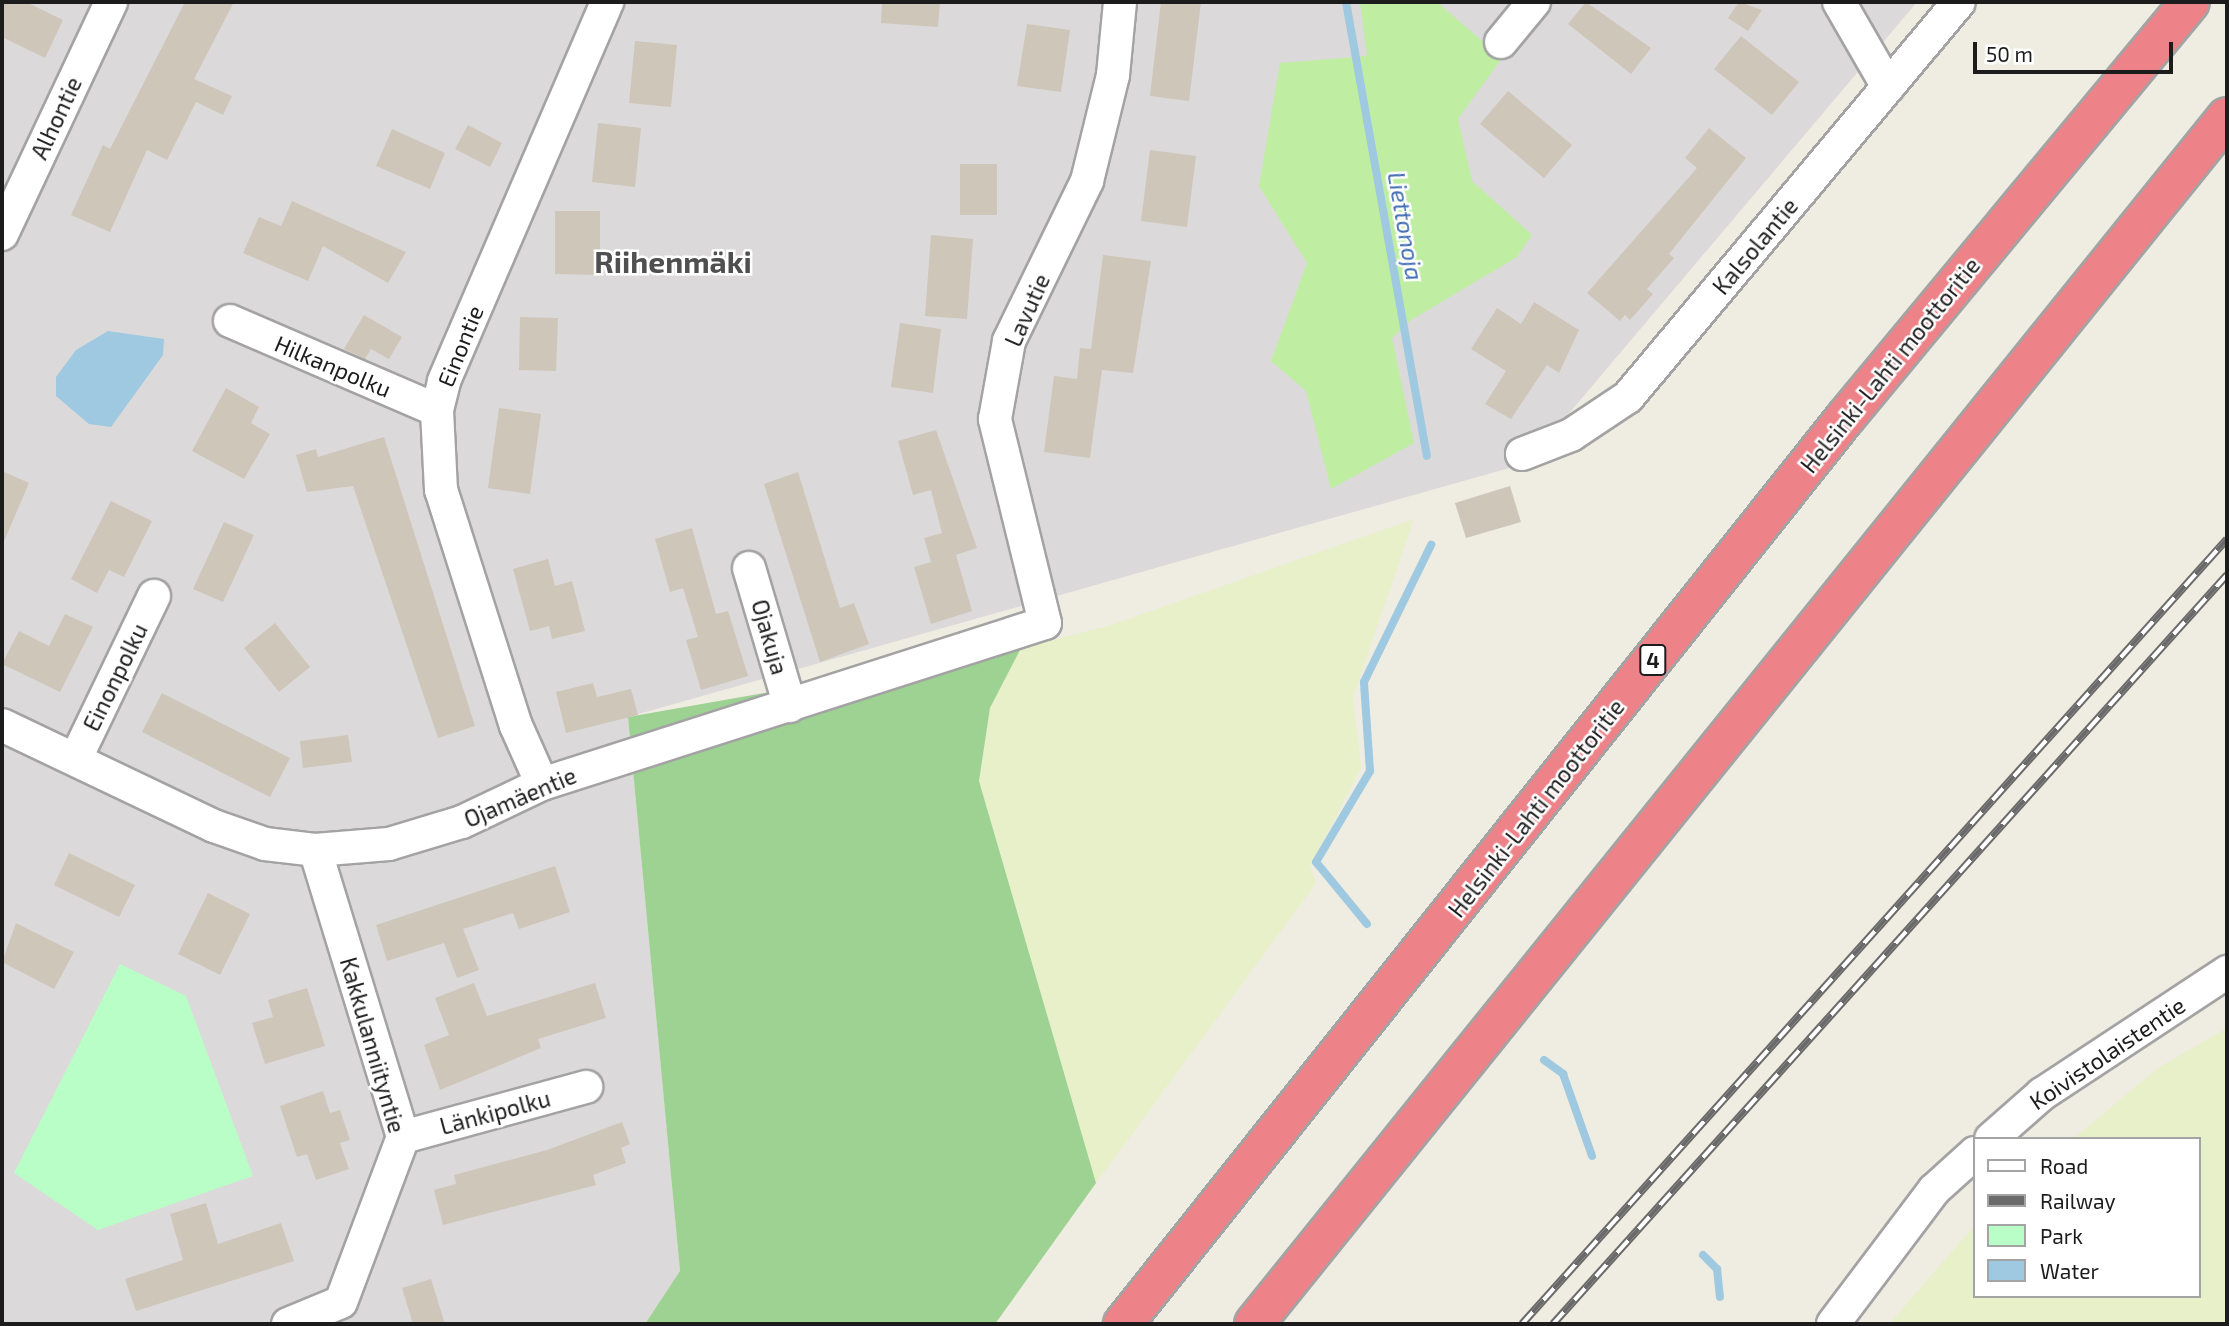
<!DOCTYPE html>
<meta charset="utf-8">
<style>
body{margin:0}
#map{position:relative;width:2229px;height:1326px;overflow:hidden;background:#efece1;font-family:"Exo 2",sans-serif}
div>[style]{position:absolute}
.residential>*{inset:0;background:#dbd9d9}
.farmland>*{inset:0;background:#e8f0ca}
.grass>*{inset:0;background:#bfeea2}
.forest>*{inset:0;background:#9ed292}
.park>*{inset:0;background:#b9fec7}
.water>*{inset:0;background:#9ec9e0}
.stream>*{height:8px;margin:-4px;padding:0 4px;transform-origin:4px;border-radius:4px;background:#9ec9e0}
.building>*{inset:0;background:#cfc6ba}
.roads{filter:drop-shadow(2px 0 #a3a3a3) drop-shadow(-2px 0 #a3a3a3) drop-shadow(0 2px #a3a3a3) drop-shadow(0 -2px #a3a3a3)}
.street>*{height:32px;margin:-16px;padding:0 16px;transform-origin:16px;border-radius:16px;background:#fff}
.highway>*{height:38px;margin:-19px;padding:0 19px;transform-origin:19px;border-radius:19px;background:#ed8289}
.rail>*{height:8px;margin-top:-4px;transform-origin:0;background:repeating-linear-gradient(90deg,#fff 0 16px,#6a6a6a 0 32px);box-sizing:border-box;border-block:2px solid #6a6a6a}
span{translate:-50% -50%;white-space:nowrap;text-align:center;line-height:1.15;-webkit-text-stroke:5px #fff;paint-order:stroke}
.shield-label span{padding:2px 5px;background:#fff;border:2px solid;border-radius:5px;-webkit-text-stroke-width:0}
.shield-label{font-size:21px;color:#1c1c1c;font-weight:700}
.street-label{font-size:23px;color:#1c1c1c}
.water-label{font-size:24px;color:#426db3;font-style:italic}
.district-label{font-size:30px;color:#4f4f4f;font-weight:700}
.frame{position:absolute;inset:0;border:4px solid #1c1c1c;pointer-events:none}
.legend{position:absolute;left:1973px;top:1137px;width:228px;height:161px;box-sizing:border-box;background:#fff;border:2px solid #a4a4a4;margin:0;padding:9px 12px;list-style:none;font-size:21px;color:#1c1c1c}
.legend li{display:flex;align-items:center;gap:14px;height:35px}
.legend b{width:35px;border:2px solid #a4a4a4}
.scale{position:absolute;left:1973px;top:42px;width:200px;height:32px;box-sizing:border-box;border:4px solid #1c1c1c;border-top:0;padding-left:9px;font-size:21px;line-height:24px;white-space:nowrap;color:#1c1c1c;-webkit-text-stroke:5px #fff;paint-order:stroke}
</style>
<div id="map">
<div class="residential">
<i style="clip-path:polygon(2px 2px,1917px 2px,1527px 463px,628px 717px,680px 1271px,645px 1324px,2px 1324px)"></i>
</div>
<div class="farmland">
<i style="clip-path:polygon(1414px 519px,1353px 697px,1361px 768px,1310px 866px,1316px 883px,1096px 1183px,979px 781px,990px 708px,1021px 648px,1108px 626px)"></i>
<i style="clip-path:polygon(2227px 1028px,2227px 1324px,1889px 1324px,1975px 1225px,1975px 1296px,2199px 1296px,2199px 1139px,2073px 1139px,2158px 1068px)"></i>
</div>
<div class="grass">
<i style="clip-path:polygon(1360px 2px,1437px 2px,1502px 58px,1458px 119px,1472px 181px,1532px 235px,1517px 257px,1411px 320px,1392px 338px,1414px 443px,1331px 489px,1306px 391px,1271px 361px,1307px 263px,1259px 186px,1280px 63px,1367px 56px)"></i>
</div>
<div class="forest">
<i style="clip-path:polygon(1021px 648px,990px 708px,979px 781px,1096px 1183px,995px 1324px,645px 1324px,680px 1271px,628px 717px)"></i>
</div>
<div class="park">
<i style="clip-path:polygon(120px 964px,186px 996px,253px 1176px,98px 1230px,14px 1173px)"></i>
</div>
<div class="water">
<i style="clip-path:polygon(108px 331px,164px 339px,163px 355px,111px 427px,89px 424px,56px 396px,56px 377px,76px 350px)"></i>
</div>
<div class="stream">
<i style="left:1346px;top:2px;width:461px;rotate:79.9deg"></i>
<i style="left:1367px;top:924px;width:80px;rotate:-129.4deg"></i>
<i style="left:1316px;top:862px;width:106px;rotate:-59.3deg"></i>
<i style="left:1370px;top:771px;width:89px;rotate:-93.9deg"></i>
<i style="left:1364px;top:682px;width:153px;rotate:-63.9deg"></i>
<i style="left:1544px;top:1060px;width:24px;rotate:36deg"></i>
<i style="left:1563px;top:1074px;width:87px;rotate:70.5deg"></i>
<i style="left:1703px;top:1255px;width:20px;rotate:45deg"></i>
<i style="left:1717px;top:1269px;width:28px;rotate:84deg"></i>
</div>
<div class="building">
<i style="clip-path:polygon(2px 2px,26px 2px,63px 20px,45px 58px,2px 37px)"></i>
<i style="clip-path:polygon(185px 2px,234px 2px,194px 79px,232px 96px,223px 115px,196px 102px,167px 160px,147px 150px,110px 232px,71px 215px,103px 145px,110px 149px)"></i>
<i style="clip-path:polygon(882px 2px,940px 2px,938px 27px,881px 23px)"></i>
<i style="clip-path:polygon(1161px 2px,1201px 2px,1189px 101px,1150px 96px)"></i>
<i style="clip-path:polygon(1586px 2px,1651px 48px,1631px 74px,1568px 24px)"></i>
<i style="clip-path:polygon(1739px 2px,1762px 10px,1748px 31px,1728px 18px)"></i>
<i style="clip-path:polygon(1027px 24px,1070px 30px,1061px 92px,1017px 86px)"></i>
<i style="clip-path:polygon(1741px 36px,1799px 82px,1772px 115px,1714px 69px)"></i>
<i style="clip-path:polygon(635px 41px,677px 45px,671px 107px,629px 103px)"></i>
<i style="clip-path:polygon(1508px 91px,1572px 145px,1544px 178px,1480px 124px)"></i>
<i style="clip-path:polygon(598px 123px,641px 128px,635px 187px,592px 182px)"></i>
<i style="clip-path:polygon(468px 125px,502px 143px,490px 167px,455px 149px)"></i>
<i style="clip-path:polygon(1709px 128px,1746px 158px,1669px 254px,1674px 258px,1647px 289px,1653px 294px,1630px 320px,1625px 315px,1620px 321px,1587px 293px,1697px 168px,1685px 158px)"></i>
<i style="clip-path:polygon(392px 129px,445px 153px,430px 189px,376px 166px)"></i>
<i style="clip-path:polygon(1150px 150px,1196px 156px,1187px 227px,1141px 221px)"></i>
<i style="clip-path:polygon(960px 164px,997px 164px,997px 215px,960px 215px)"></i>
<i style="clip-path:polygon(292px 201px,406px 252px,388px 283px,323px 246px,308px 281px,243px 253px,259px 217px,281px 226px)"></i>
<i style="clip-path:polygon(555px 211px,600px 211px,600px 275px,555px 274px)"></i>
<i style="clip-path:polygon(931px 235px,973px 239px,967px 319px,925px 316px)"></i>
<i style="clip-path:polygon(1103px 255px,1151px 261px,1133px 373px,1102px 370px,1090px 458px,1044px 452px,1054px 376px,1077px 379px,1080px 348px,1091px 349px)"></i>
<i style="clip-path:polygon(1534px 302px,1579px 330px,1559px 373px,1547px 365px,1511px 419px,1485px 404px,1506px 371px,1471px 349px,1497px 308px,1521px 324px)"></i>
<i style="clip-path:polygon(364px 315px,402px 337px,389px 359px,371px 349px,365px 359px,344px 349px)"></i>
<i style="clip-path:polygon(520px 317px,558px 318px,556px 371px,519px 370px)"></i>
<i style="clip-path:polygon(900px 323px,941px 329px,933px 393px,891px 387px)"></i>
<i style="clip-path:polygon(226px 388px,259px 407px,251px 423px,270px 434px,244px 479px,192px 451px)"></i>
<i style="clip-path:polygon(499px 408px,541px 414px,530px 494px,488px 488px)"></i>
<i style="clip-path:polygon(936px 430px,977px 548px,956px 555px,972px 611px,931px 624px,914px 567px,931px 562px,924px 538px,942px 533px,931px 490px,913px 495px,898px 441px)"></i>
<i style="clip-path:polygon(384px 437px,475px 726px,438px 738px,353px 486px,307px 492px,296px 455px,316px 449px,318px 457px)"></i>
<i style="clip-path:polygon(2px 471px,29px 483px,2px 546px)"></i>
<i style="clip-path:polygon(798px 472px,840px 608px,854px 603px,869px 644px,820px 662px,764px 484px)"></i>
<i style="clip-path:polygon(1510px 486px,1521px 522px,1466px 538px,1455px 503px)"></i>
<i style="clip-path:polygon(111px 501px,152px 521px,124px 577px,109px 570px,97px 593px,71px 579px)"></i>
<i style="clip-path:polygon(224px 522px,254px 535px,223px 602px,193px 589px)"></i>
<i style="clip-path:polygon(692px 528px,716px 614px,728px 611px,748px 676px,701px 690px,686px 640px,698px 637px,683px 588px,670px 592px,655px 539px)"></i>
<i style="clip-path:polygon(548px 559px,555px 586px,572px 581px,585px 631px,552px 639px,549px 626px,530px 631px,513px 569px)"></i>
<i style="clip-path:polygon(65px 614px,93px 627px,60px 692px,2px 664px,19px 631px,49px 646px)"></i>
<i style="clip-path:polygon(275px 623px,310px 667px,279px 692px,244px 648px)"></i>
<i style="clip-path:polygon(593px 683px,597px 697px,631px 689px,638px 715px,566px 733px,556px 692px)"></i>
<i style="clip-path:polygon(162px 693px,290px 758px,270px 797px,142px 732px)"></i>
<i style="clip-path:polygon(348px 735px,352px 762px,303px 768px,300px 741px)"></i>
<i style="clip-path:polygon(69px 853px,135px 885px,119px 917px,54px 885px)"></i>
<i style="clip-path:polygon(555px 866px,570px 912px,519px 929px,513px 913px,463px 929px,479px 970px,457px 978px,444px 943px,387px 961px,376px 925px)"></i>
<i style="clip-path:polygon(208px 893px,250px 914px,220px 975px,178px 954px)"></i>
<i style="clip-path:polygon(16px 923px,74px 952px,54px 989px,2px 962px)"></i>
<i style="clip-path:polygon(474px 983px,487px 1016px,595px 983px,606px 1018px,538px 1039px,541px 1048px,440px 1090px,424px 1045px,449px 1035px,435px 998px)"></i>
<i style="clip-path:polygon(307px 988px,325px 1046px,265px 1064px,252px 1023px,273px 1017px,268px 1000px)"></i>
<i style="clip-path:polygon(323px 1091px,330px 1113px,340px 1110px,350px 1140px,340px 1143px,349px 1169px,316px 1180px,307px 1154px,297px 1157px,280px 1106px)"></i>
<i style="clip-path:polygon(622px 1122px,630px 1144px,621px 1148px,626px 1163px,593px 1175px,596px 1185px,443px 1225px,434px 1190px,456px 1184px,454px 1175px,547px 1150px)"></i>
<i style="clip-path:polygon(206px 1203px,218px 1244px,281px 1223px,294px 1261px,136px 1311px,125px 1279px,183px 1260px,170px 1214px)"></i>
<i style="clip-path:polygon(431px 1279px,445px 1324px,413px 1324px,402px 1288px)"></i>
</div>
<div class="roads">
<div class="street">
<i style="left:1839px;top:2px;width:98px;rotate:60deg"></i>
<i style="left:1501px;top:42px;width:52px;rotate:-50.5deg"></i>
<i style="left:2px;top:234px;width:256px;rotate:-64.8deg"></i>
<i style="left:230px;top:321px;width:225px;rotate:23.3deg"></i>
<i style="left:1522px;top:454px;width:53px;rotate:-21.2deg"></i>
<i style="left:1571px;top:435px;width:69px;rotate:-33.7deg"></i>
<i style="left:1628px;top:397px;width:515px;rotate:-50.04deg"></i>
<i style="left:749px;top:568px;width:144px;rotate:73.5deg"></i>
<i style="left:2px;top:725px;width:235px;rotate:25.5deg"></i>
<i style="left:214px;top:826px;width:54px;rotate:19.4deg"></i>
<i style="left:265px;top:844px;width:50px;rotate:6.8deg"></i>
<i style="left:315px;top:850px;width:74px;rotate:-4.6deg"></i>
<i style="left:389px;top:844px;width:76px;rotate:-16.8deg"></i>
<i style="left:462px;top:822px;width:89px;rotate:-25.4deg"></i>
<i style="left:542px;top:784px;width:528px;rotate:-17.75deg"></i>
<i style="left:1045px;top:623px;width:210px;rotate:-103.8deg"></i>
<i style="left:995px;top:419px;width:79px;rotate:-79.8deg"></i>
<i style="left:1009px;top:341px;width:178px;rotate:-64deg"></i>
<i style="left:1087px;top:181px;width:109px;rotate:-76.2deg"></i>
<i style="left:1113px;top:75px;width:73px;rotate:-84.5deg"></i>
<i style="left:76px;top:758px;width:180px;rotate:-64.3deg"></i>
<i style="left:542px;top:784px;width:64px;rotate:-114.1deg"></i>
<i style="left:516px;top:726px;width:248px;rotate:-107.6deg"></i>
<i style="left:441px;top:490px;width:80px;rotate:-92.9deg"></i>
<i style="left:437px;top:410px;width:30px;rotate:-76deg"></i>
<i style="left:444px;top:381px;width:413px;rotate:-66.7deg"></i>
<i style="left:403px;top:1137px;width:190px;rotate:-15.3deg"></i>
<i style="left:1991px;top:1139px;width:68px;rotate:-41.4deg"></i>
<i style="left:2042px;top:1094px;width:222px;rotate:-33.4deg"></i>
<i style="left:288px;top:1324px;width:57px;rotate:-22.5deg"></i>
<i style="left:341px;top:1302px;width:176px;rotate:-69.4deg"></i>
<i style="left:403px;top:1137px;width:300px;rotate:-107deg"></i>
<i style="left:1833px;top:1324px;width:168px;rotate:-53deg"></i>
<i style="left:1934px;top:1190px;width:55px;rotate:-42.1deg"></i>
</div>
<div class="highway">
<i style="left:1123px;top:1324px;width:1158px;rotate:-51.45deg"></i>
<i style="left:1845px;top:418px;width:540px;rotate:-50.33deg"></i>
<i style="left:1254px;top:1324px;width:1550px;rotate:-51.13deg"></i>
</div>
</div>
<div class="rail">
<i style="left:1522px;top:1324px;width:1055px;rotate:-48.07deg"></i>
<i style="left:1553px;top:1324px;width:1008px;rotate:-48.02deg"></i>
</div>
<div class="shield-label">
<span style="left:1653px;top:660px">4</span>
</div>
<div class="street-label">
<span style="left:56px;top:118px;rotate:-65deg">Alhontie</span>
<span style="left:1755px;top:246px;rotate:-50deg">Kalsolantie</span>
<span style="left:1027px;top:310px;rotate:-66deg">Lavutie</span>
<span style="left:460px;top:346px;rotate:-68deg">Einontie</span>
<span style="left:1890px;top:365px;rotate:-51deg">Helsinki-Lahti moottoritie</span>
<span style="left:333px;top:366px;rotate:23deg">Hilkanpolku</span>
<span style="left:770px;top:637px;rotate:74deg">Ojakuja</span>
<span style="left:115px;top:677px;rotate:-64deg">Einonpolku</span>
<span style="left:520px;top:797px;rotate:-23deg">Ojamäentie</span>
<span style="left:1536px;top:808px;rotate:-52deg">Helsinki-Lahti moottoritie</span>
<span style="left:373px;top:1045px;rotate:74deg">Kakkulanniityntie</span>
<span style="left:2107px;top:1053px;rotate:-34deg">Koivistolaistentie</span>
<span style="left:495px;top:1112px;rotate:-15deg">Länkipolku</span>
</div>
<div class="water-label">
<span style="left:1406px;top:226px;rotate:80deg">Liettonoja</span>
</div>
<div class="district-label">
<span style="left:673px;top:261px">Riihenmäki</span>
</div>
<div class="frame"></div>
<ul class="legend">
<li><b style="height:9px;background:#fff"></b>Road</li>
<li><b style="height:9px;background:#6a6a6a"></b>Railway</li>
<li><b style="height:19px;background:#b9fec7"></b>Park</li>
<li><b style="height:19px;background:#9ec9e0"></b>Water</li>
</ul>
<div class="scale">50 m</div>
</div>
